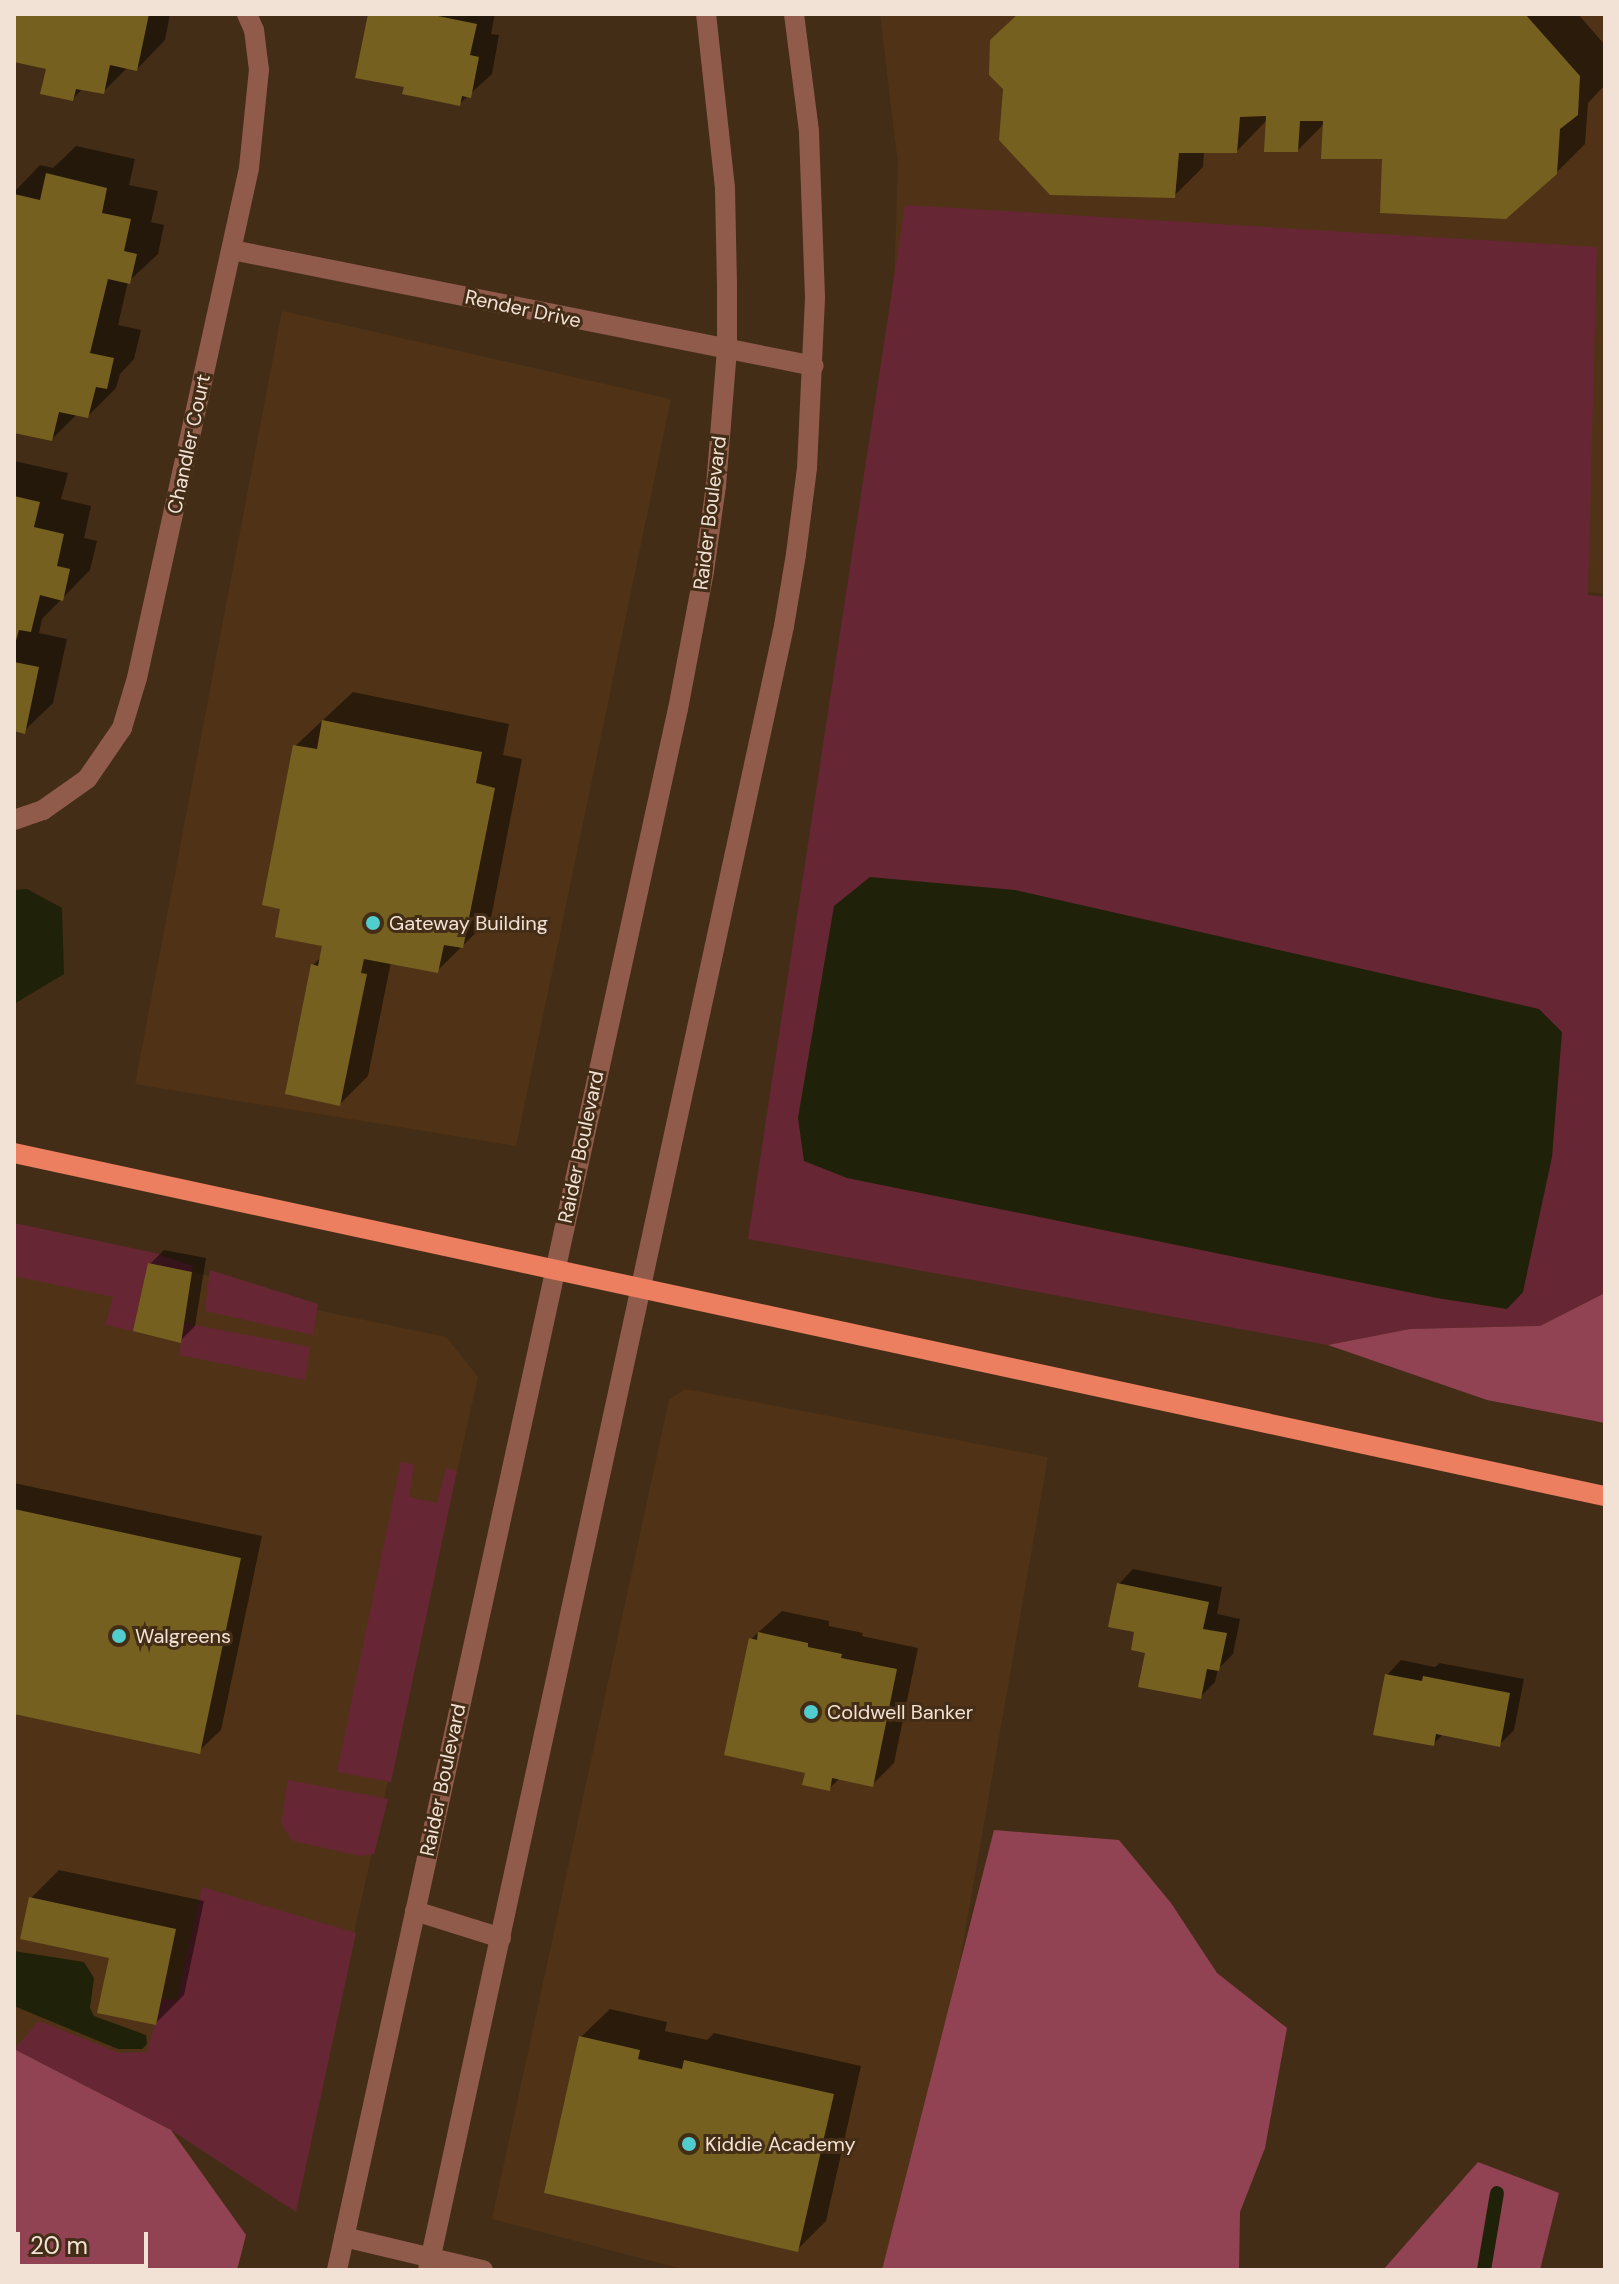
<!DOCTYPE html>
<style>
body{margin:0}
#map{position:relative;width:1619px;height:2284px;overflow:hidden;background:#442d16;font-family:"DM Sans",sans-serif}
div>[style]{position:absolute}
.built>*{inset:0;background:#503316}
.green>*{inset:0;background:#672634}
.forest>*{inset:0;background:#924353}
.water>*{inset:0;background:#1f2208}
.shadow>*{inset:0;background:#0007}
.stream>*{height:14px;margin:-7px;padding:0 7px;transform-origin:7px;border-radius:7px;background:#1f2208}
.building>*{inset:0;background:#766020}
.minor>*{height:20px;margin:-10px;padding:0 10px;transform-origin:10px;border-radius:10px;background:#915b4c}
.major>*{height:20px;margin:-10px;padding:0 10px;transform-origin:10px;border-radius:10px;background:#ed7f61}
.dots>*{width:22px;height:22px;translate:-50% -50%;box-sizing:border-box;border:4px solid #442d16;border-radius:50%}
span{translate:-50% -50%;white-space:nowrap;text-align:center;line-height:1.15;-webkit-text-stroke:6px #442d16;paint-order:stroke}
.street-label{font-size:20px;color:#f2e2d5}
.poi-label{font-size:20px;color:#f2e2d5}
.left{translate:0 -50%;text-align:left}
.frame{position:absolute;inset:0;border:16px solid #f2e2d5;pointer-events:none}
.scale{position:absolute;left:16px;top:2232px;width:132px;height:36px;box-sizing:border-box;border:4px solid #f2e2d5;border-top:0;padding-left:10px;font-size:24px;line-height:28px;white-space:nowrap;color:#f2e2d5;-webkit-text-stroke:6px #442d16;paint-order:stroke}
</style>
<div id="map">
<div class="built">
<i style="clip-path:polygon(880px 14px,1605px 14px,1605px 594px,887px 506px,898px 164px)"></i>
<i style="clip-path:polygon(282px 311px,671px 399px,516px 1146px,135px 1084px)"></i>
<i style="clip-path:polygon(14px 1226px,126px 1249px,302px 1307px,446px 1337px,478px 1377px,295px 2197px,14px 2045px)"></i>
<i style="clip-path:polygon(685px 1389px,1048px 1457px,906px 2270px,686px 2270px,492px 2219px,669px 1400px)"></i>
</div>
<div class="green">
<i style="clip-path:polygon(905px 205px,1597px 247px,1588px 595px,1605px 597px,1605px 1293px,1540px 1326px,1410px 1329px,1328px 1345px,748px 1239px)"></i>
<i style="clip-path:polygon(14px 1223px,155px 1253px,193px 1266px,192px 1272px,148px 1264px,133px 1331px,105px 1325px,113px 1297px,14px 1276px)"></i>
<i style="clip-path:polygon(210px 1270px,318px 1304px,313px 1335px,205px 1311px)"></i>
<i style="clip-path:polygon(184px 1323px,310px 1347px,305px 1380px,179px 1355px)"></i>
<i style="clip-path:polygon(401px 1461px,414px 1465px,409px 1497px,437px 1503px,446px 1468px,457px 1471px,391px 1782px,337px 1772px)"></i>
<i style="clip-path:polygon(288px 1780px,388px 1799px,374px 1854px,360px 1856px,293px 1841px,281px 1824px)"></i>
<i style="clip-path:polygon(202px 1887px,356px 1933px,296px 2212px,171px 2130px,14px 2049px,39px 2021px,120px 2053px,147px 2052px,162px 1999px,177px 2000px)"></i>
</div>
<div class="forest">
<i style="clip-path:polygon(1605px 1293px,1605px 1423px,1487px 1400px,1328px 1345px,1410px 1329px,1540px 1326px)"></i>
<i style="clip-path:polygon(994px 1830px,1119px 1840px,1171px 1903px,1217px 1973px,1287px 2028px,1265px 2148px,1240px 2212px,1239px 2270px,882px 2270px)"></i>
<i style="clip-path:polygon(14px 2049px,171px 2130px,246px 2235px,237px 2270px,14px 2270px)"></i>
<i style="clip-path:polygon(1478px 2162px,1559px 2193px,1540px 2270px,1383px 2270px)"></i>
</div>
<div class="water">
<i style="clip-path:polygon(870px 877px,1015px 890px,1539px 1009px,1562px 1032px,1552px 1157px,1523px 1292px,1507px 1309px,1437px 1298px,847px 1178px,804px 1161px,798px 1118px,834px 906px)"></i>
<i style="clip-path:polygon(27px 889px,62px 908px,64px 974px,14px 1004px,14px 890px)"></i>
<i style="clip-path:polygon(14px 1951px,84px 1962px,94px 1978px,90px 2008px,94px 2016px,146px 2035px,147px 2044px,142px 2049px,118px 2049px,14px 2006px)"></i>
</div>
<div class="shadow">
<i style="clip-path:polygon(14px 14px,170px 14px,165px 40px,137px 69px,128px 67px,103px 92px,83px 88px,73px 99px,48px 67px,14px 60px)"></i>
<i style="clip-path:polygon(370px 14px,495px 14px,491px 34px,499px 35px,492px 74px,459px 104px,406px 86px)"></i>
<i style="clip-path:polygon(1019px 14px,1578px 14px,1605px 45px,1605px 85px,1588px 103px,1585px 144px,1556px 173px,1325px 123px,1298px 150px,1268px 119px,1237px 151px,1204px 151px,1203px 167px,1174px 196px)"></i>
<i style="clip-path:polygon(76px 146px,135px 159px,129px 185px,158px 191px,151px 222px,164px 225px,158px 254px,128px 282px,118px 325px,141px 330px,134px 359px,120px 374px,116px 388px,88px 416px,77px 414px,52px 439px,14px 430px,14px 192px,40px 165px,53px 168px)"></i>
<i style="clip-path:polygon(14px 461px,68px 473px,61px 499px,91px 506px,84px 538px,97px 541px,90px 570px,42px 619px,39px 633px,67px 639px,53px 703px,24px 731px,14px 729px)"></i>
<i style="clip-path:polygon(353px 692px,509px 724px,503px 755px,522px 759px,491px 918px,437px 971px,391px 962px,368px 1076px,340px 1104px,313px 965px,322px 956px,324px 944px,295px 746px)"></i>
<i style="clip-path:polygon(164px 1250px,206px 1258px,195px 1326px,180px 1341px,150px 1264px)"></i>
<i style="clip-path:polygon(14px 1483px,262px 1536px,221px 1730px,199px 1751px,14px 1712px)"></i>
<i style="clip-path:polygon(1133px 1569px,1222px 1587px,1217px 1614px,1240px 1619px,1233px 1654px,1218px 1669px,1215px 1682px,1200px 1697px,1147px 1651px,1119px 1584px)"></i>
<i style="clip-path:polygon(782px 1611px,829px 1621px,829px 1626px,863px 1633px,862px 1636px,918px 1648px,894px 1763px,872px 1785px,840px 1778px,829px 1789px,807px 1771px,751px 1639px)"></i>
<i style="clip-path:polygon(1401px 1660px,1435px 1667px,1440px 1663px,1524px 1679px,1514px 1730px,1499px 1745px,1443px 1734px,1433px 1744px,1387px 1675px)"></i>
<i style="clip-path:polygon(59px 1870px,204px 1901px,184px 1995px,156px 2023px,111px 1957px,31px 1898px)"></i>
<i style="clip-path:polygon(610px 2009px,667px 2022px,665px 2031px,707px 2040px,714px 2033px,861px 2066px,826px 2221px,798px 2249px,581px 2037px)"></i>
</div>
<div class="stream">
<i style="left:1484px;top:2270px;width:78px;rotate:-80.4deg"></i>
</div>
<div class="building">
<i style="clip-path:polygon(14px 14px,149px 14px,137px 71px,110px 65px,104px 94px,76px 89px,73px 101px,40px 94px,46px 69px,14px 62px)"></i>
<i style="clip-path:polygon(368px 14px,428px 14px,477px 24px,470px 55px,479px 57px,471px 98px,462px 96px,460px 106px,402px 94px,404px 87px,355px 78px)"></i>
<i style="clip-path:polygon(1018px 14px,1525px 14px,1580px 76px,1578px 115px,1560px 129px,1557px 174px,1506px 219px,1380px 213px,1382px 159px,1321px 159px,1323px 121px,1300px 121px,1298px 152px,1264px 152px,1266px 116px,1240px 117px,1237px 153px,1179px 153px,1175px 198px,1050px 195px,999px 140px,1003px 89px,989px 75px,990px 40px)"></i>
<i style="clip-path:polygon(46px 173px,107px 188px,102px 213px,131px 219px,124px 251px,137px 254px,130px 284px,108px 279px,90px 353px,114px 358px,107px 389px,96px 387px,88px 418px,59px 412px,52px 441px,14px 433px,14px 194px,40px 200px)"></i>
<i style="clip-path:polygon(14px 496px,40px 502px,34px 527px,64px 534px,57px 566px,70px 569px,63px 601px,40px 595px,31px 632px,19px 630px,15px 644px)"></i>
<i style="clip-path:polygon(14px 662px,39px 667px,25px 734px,14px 731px)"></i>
<i style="clip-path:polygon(322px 720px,482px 752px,476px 783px,495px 788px,463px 948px,444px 945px,438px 973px,364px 959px,361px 973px,367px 974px,340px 1106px,285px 1094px,311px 964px,318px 966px,322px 946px,275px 937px,280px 909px,262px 905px,293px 745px,317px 749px)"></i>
<i style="clip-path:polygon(148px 1263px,192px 1272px,181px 1343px,133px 1331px)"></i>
<i style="clip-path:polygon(14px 1509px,241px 1558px,200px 1754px,14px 1714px)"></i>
<i style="clip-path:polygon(1117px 1583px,1209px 1602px,1203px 1629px,1227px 1633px,1219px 1671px,1207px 1669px,1201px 1699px,1138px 1687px,1145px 1653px,1131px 1650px,1134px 1632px,1108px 1627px)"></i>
<i style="clip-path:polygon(758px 1632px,808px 1643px,808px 1647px,842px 1654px,841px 1658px,897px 1669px,873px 1787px,832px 1778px,830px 1791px,802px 1785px,805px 1773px,724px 1755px,749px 1638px,757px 1640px)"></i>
<i style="clip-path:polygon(1385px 1674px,1422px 1681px,1423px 1676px,1510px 1693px,1500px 1747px,1436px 1734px,1434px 1746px,1373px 1735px)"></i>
<i style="clip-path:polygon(29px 1897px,176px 1929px,156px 2025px,97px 2013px,109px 1958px,20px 1939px)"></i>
<i style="clip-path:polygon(579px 2036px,640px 2050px,638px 2059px,682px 2069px,684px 2060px,834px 2094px,798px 2252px,544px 2193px)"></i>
</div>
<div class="minor">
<i style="left:232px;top:250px;width:593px;rotate:11.27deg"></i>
<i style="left:14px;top:820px;width:31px;rotate:-19deg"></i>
<i style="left:43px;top:810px;width:54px;rotate:-35.2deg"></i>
<i style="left:87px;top:779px;width:62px;rotate:-55.5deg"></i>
<i style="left:122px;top:728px;width:52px;rotate:-73.3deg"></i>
<i style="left:137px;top:678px;width:522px;rotate:-77.61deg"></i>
<i style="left:249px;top:168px;width:99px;rotate:-84.2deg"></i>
<i style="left:259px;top:70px;width:40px;rotate:-97.1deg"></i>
<i style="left:254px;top:30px;width:17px;rotate:-114deg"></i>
<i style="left:415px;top:1911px;width:90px;rotate:17.4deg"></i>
<i style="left:344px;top:2237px;width:143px;rotate:13.4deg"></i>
<i style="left:337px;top:2270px;width:1598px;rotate:-77.68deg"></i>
<i style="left:678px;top:709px;width:140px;rotate:-79.3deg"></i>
<i style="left:704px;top:571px;width:86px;rotate:-82deg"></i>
<i style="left:716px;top:486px;width:136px;rotate:-85.4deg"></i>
<i style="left:727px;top:350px;width:65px;rotate:-90deg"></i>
<i style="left:727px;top:285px;width:97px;rotate:-91.2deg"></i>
<i style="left:725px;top:188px;width:175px;rotate:-96.2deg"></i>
<i style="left:428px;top:2270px;width:1682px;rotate:-77.78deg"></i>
<i style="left:784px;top:626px;width:73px;rotate:-80.5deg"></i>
<i style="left:796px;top:554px;width:87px;rotate:-82.7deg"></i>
<i style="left:807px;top:468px;width:171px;rotate:-87.3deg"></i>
<i style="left:815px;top:297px;width:166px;rotate:-92.1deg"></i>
<i style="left:809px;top:131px;width:118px;rotate:-97.3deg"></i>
</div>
<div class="major">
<i style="left:14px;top:1153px;width:1628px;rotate:12.17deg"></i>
</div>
<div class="dots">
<i style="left:373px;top:923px;background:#52cdce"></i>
<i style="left:119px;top:1636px;background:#52cdce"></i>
<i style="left:811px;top:1712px;background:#52cdce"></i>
<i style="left:689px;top:2144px;background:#52cdce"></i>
</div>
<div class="street-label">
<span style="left:523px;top:309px;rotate:12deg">Render Drive</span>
<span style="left:189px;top:444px;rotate:-78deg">Chandler Court</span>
<span style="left:710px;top:513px;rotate:-83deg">Raider Boulevard</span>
<span style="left:581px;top:1147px;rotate:-78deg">Raider Boulevard</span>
<span style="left:443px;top:1780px;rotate:-78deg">Raider Boulevard</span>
</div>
<div class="poi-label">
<span class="left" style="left:389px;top:923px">Gateway Building</span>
<span class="left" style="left:135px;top:1636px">Walgreens</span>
<span class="left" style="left:827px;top:1712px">Coldwell Banker</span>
<span class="left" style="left:705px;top:2144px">Kiddie Academy</span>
</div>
<div class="frame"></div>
<div class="scale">20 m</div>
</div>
